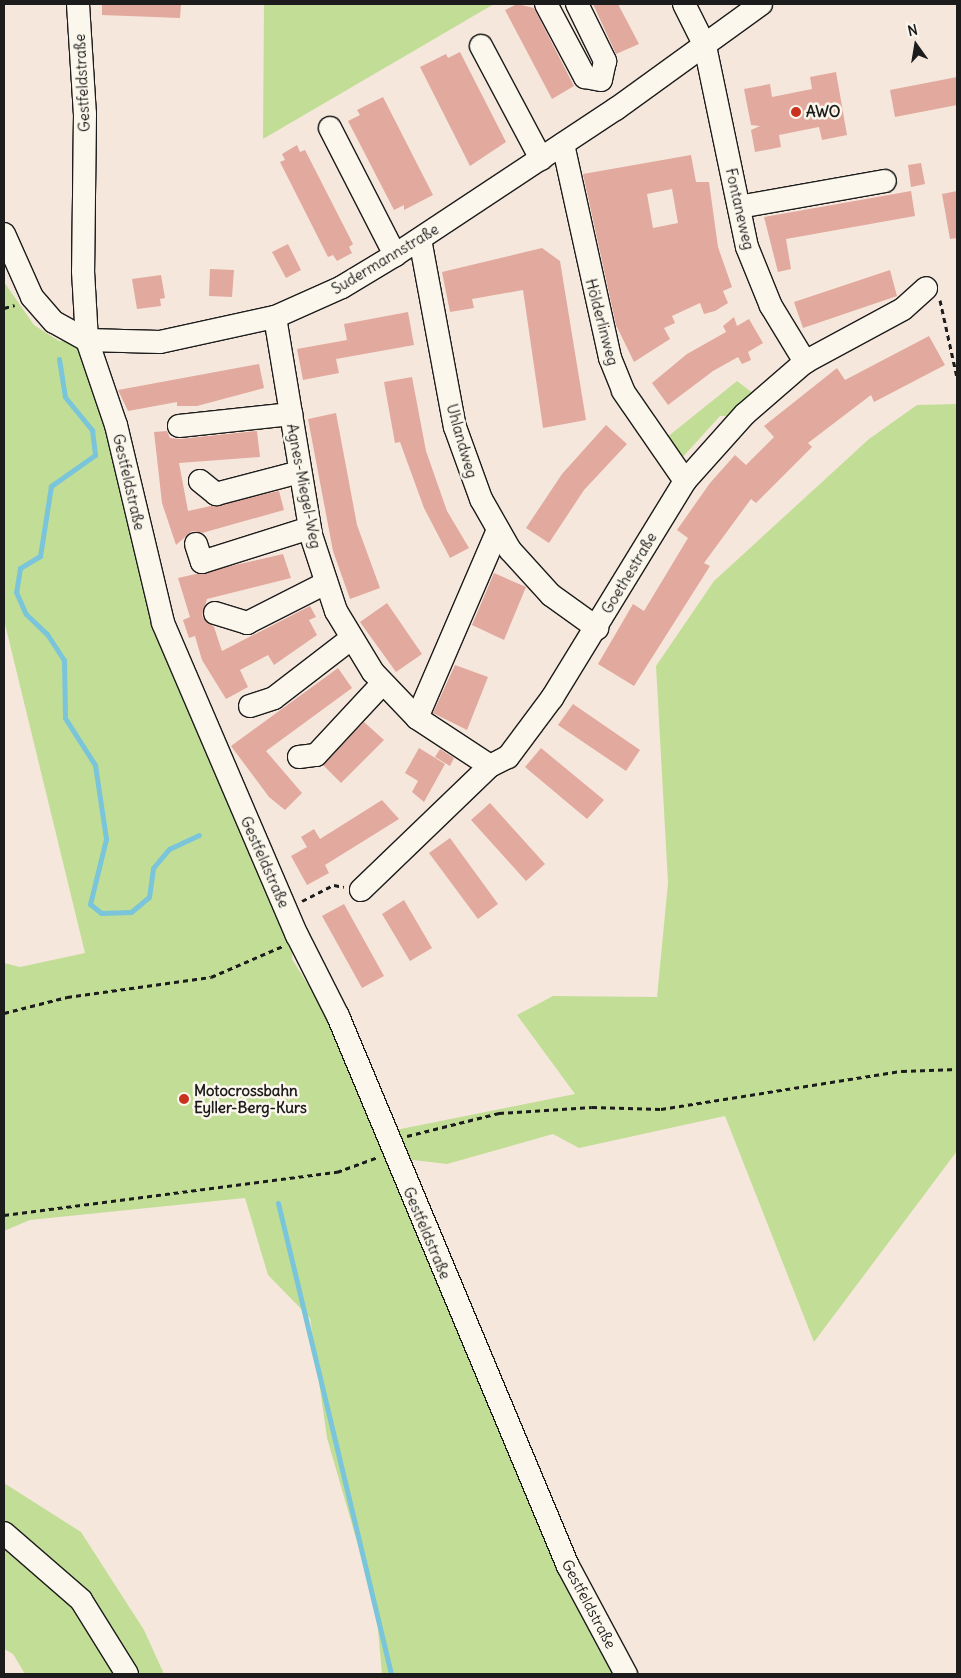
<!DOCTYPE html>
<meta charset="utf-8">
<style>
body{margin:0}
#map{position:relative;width:961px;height:1678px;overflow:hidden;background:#f6e7dc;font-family:Delius,sans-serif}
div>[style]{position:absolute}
.green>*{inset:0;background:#c2de96}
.stream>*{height:5px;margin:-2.5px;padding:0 2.5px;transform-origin:2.5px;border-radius:2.5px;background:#7ac5da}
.building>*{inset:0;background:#e2a99e}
.path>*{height:3px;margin-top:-1.5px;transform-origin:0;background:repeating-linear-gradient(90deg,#1c1c1c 0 5px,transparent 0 9px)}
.roads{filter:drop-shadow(1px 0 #1c1c1c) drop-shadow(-1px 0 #1c1c1c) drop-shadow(0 1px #1c1c1c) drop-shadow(0 -1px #1c1c1c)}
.minor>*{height:22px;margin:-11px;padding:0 11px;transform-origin:11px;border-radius:11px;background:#fbf7ec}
.dots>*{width:14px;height:14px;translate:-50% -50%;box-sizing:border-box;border:2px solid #fbf7ec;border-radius:50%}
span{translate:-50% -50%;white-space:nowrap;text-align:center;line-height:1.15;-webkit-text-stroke:5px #fbf7ec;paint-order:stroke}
.street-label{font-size:15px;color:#1c1c1c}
.poi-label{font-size:15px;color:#1c1c1c;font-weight:700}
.left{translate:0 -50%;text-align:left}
.frame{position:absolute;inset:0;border:5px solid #1c1c1c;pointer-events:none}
.north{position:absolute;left:891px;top:20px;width:50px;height:50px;-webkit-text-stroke:4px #fbf7ec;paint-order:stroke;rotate:347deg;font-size:14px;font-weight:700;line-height:20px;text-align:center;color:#1c1c1c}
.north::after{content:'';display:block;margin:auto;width:18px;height:22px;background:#1c1c1c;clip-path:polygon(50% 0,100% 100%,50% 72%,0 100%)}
</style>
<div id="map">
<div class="green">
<i style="clip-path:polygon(264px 4px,494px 4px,263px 139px)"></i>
<i style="clip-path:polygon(4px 282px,34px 325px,59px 341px,87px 340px,145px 558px,294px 932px,292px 959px,330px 1020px,386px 1132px,575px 1094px,517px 1015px,553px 996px,657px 997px,668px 883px,656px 666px,714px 581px,869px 439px,917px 405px,957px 404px,957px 1151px,814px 1342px,725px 1116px,579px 1148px,553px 1134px,447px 1164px,396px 1158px,625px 1674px,382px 1674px,376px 1607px,327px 1438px,310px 1318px,268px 1275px,245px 1198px,30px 1220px,4px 1231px,4px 963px,20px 967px,85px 953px,4px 620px)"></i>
<i style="clip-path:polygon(737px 381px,754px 394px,732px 416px,720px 416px,681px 459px,666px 438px)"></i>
<i style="clip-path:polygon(4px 1483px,81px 1532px,144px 1630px,164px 1674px,25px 1674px,13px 1654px,4px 1649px)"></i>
</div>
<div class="stream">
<i style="left:59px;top:359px;width:38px;rotate:81deg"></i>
<i style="left:65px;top:397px;width:43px;rotate:50.7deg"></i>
<i style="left:92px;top:430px;width:25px;rotate:83deg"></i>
<i style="left:95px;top:455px;width:54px;rotate:144.8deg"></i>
<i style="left:51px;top:486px;width:71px;rotate:98.9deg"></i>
<i style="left:40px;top:556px;width:23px;rotate:149deg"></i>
<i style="left:20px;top:568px;width:24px;rotate:99deg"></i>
<i style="left:16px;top:592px;width:24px;rotate:66deg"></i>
<i style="left:26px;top:614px;width:29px;rotate:44deg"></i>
<i style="left:47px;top:634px;width:31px;rotate:57deg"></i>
<i style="left:64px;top:660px;width:58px;rotate:89deg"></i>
<i style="left:65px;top:718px;width:56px;rotate:57.4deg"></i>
<i style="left:95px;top:765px;width:75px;rotate:81.5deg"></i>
<i style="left:106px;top:839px;width:67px;rotate:103.8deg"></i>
<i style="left:90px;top:904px;width:14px;rotate:39deg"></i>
<i style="left:101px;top:913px;width:30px;rotate:-2deg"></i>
<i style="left:131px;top:912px;width:23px;rotate:-40deg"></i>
<i style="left:149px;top:897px;width:29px;rotate:-82deg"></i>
<i style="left:153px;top:868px;width:25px;rotate:-50deg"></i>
<i style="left:169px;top:849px;width:33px;rotate:-25deg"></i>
<i style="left:278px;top:1203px;width:484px;rotate:76.5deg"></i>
</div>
<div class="building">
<i style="clip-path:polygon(102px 4px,181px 4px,180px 18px,102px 15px)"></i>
<i style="clip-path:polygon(517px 4px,534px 8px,574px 86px,552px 99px,505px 10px)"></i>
<i style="clip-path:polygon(593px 4px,618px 4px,639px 44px,616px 54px)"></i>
<i style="clip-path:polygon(460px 52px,506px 142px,470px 166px,420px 67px,446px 54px,448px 58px)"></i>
<i style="clip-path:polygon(836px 72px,847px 135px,822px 140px,819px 127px,779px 135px,781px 147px,755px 152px,751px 130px,760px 126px,751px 125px,744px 89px,770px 84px,772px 97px,812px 89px,810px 77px)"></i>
<i style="clip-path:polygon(957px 77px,957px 105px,895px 117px,890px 90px)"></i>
<i style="clip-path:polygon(383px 97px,433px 195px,404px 210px,404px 205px,394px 210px,348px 121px,360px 115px,357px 110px)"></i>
<i style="clip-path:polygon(297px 145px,300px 152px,305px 150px,353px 244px,349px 247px,352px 253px,337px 261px,333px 255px,328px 257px,280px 162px,285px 160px,282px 154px)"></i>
<i style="clip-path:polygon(evenodd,691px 155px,696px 182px,709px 182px,718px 247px,732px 287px,723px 291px,728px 303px,715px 311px,704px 314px,700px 303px,672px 316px,675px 323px,664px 328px,670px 339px,634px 362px,616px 325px,583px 174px,691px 155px,672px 189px,678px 223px,653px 228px,647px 194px,672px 189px)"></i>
<i style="clip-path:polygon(921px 163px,925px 184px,911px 187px,908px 165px)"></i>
<i style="clip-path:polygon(911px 191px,915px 216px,786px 239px,791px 269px,778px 272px,764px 217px)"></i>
<i style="clip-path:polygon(957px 191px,957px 238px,950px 239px,942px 194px)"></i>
<i style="clip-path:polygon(288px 244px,301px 270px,286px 278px,272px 252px)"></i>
<i style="clip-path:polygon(542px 248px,560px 261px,586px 420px,543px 428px,523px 290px,472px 299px,474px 308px,450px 312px,442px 272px)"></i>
<i style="clip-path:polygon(210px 269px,234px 270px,232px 297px,209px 296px)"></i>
<i style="clip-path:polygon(890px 270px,897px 296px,803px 328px,794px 302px)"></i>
<i style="clip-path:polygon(161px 275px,165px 298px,160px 299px,161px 306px,137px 309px,132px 279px)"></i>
<i style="clip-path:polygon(408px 312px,414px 345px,336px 359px,339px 373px,303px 380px,297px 349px,347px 340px,344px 324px)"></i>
<i style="clip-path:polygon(734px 317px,737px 326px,749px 319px,763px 343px,748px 352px,751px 360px,742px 364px,738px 357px,713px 371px,668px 405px,652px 383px,687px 354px,726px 332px,723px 326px)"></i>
<i style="clip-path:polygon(929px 336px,945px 365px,874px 402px,871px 395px,808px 443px,812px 447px,756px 503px,751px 499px,704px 563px,710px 566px,634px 686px,598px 664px,633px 604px,644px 611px,688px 538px,677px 530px,710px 483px,735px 455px,746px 465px,774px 437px,764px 426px,837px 368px,845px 380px)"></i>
<i style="clip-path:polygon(259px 364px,264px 388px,197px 406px,177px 406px,177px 402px,128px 411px,118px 390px)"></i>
<i style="clip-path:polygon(412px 377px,426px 451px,447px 511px,469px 548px,450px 558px,424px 508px,400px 442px,395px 443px,384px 382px)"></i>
<i style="clip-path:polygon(336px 413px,357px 525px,380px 588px,350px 599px,333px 551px,308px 419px)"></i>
<i style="clip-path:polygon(606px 425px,627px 444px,584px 490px,549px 543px,526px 528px,562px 474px)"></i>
<i style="clip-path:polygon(167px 431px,170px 438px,180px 439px,257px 431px,260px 457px,179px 463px,188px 511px,279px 491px,284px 510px,202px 533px,192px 531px,176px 545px,162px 503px,154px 432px)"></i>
<i style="clip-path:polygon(283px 554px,291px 578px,207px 599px,202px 616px,214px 627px,222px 651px,310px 606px,316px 617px,309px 620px,317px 635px,274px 665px,268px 655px,240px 670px,248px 687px,226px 699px,202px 660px,195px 636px,189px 638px,183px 620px,190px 617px,178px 578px)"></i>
<i style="clip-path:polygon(494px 573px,526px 587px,504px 640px,472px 625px)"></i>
<i style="clip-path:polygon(387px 603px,422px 654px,396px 672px,360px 622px)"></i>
<i style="clip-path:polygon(455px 665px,488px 677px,467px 730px,433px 713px)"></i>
<i style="clip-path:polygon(338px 668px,352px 688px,266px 751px,302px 793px,285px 810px,269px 797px,231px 746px)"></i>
<i style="clip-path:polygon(573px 704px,640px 750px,626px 771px,558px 725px)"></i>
<i style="clip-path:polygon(364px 722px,384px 740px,341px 783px,323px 765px)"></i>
<i style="clip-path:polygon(419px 748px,445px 764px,424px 802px,412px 792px,418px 781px,405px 773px)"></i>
<i style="clip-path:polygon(541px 748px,604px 800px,587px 819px,525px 767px)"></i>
<i style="clip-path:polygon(440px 749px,454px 758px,450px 766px,435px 757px)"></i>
<i style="clip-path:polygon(382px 800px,399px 819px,325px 865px,329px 873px,307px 885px,291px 856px,307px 847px,301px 837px,314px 829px,320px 839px)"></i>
<i style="clip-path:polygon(490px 803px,545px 864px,526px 881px,471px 820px)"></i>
<i style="clip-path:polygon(450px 838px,498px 904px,478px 919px,429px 853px)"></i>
<i style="clip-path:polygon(404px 900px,432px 948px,410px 961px,382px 914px)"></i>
<i style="clip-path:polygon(344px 904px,384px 976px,362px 988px,322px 916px)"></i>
</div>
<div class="path">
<i style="left:940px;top:300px;width:79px;rotate:77.6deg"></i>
<i style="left:4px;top:308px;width:11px;rotate:-15deg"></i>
<i style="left:302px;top:901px;width:36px;rotate:-27deg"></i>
<i style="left:334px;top:885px;width:10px;rotate:11deg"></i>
<i style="left:4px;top:1013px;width:65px;rotate:-14.3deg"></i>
<i style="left:67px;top:997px;width:145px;rotate:-7.9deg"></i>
<i style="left:211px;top:977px;width:78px;rotate:-23.3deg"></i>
<i style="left:407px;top:1136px;width:95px;rotate:-14deg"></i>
<i style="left:499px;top:1113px;width:93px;rotate:-3.7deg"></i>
<i style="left:592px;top:1107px;width:69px;rotate:1.7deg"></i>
<i style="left:661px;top:1109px;width:244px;rotate:-9deg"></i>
<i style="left:902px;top:1071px;width:55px;rotate:-2.1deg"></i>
<i style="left:4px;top:1215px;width:336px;rotate:-7.4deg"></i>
<i style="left:337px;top:1172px;width:44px;rotate:-20.1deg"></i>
</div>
<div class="roads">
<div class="minor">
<i style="left:78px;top:4px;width:110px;rotate:86.4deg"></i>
<i style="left:85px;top:114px;width:157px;rotate:90.7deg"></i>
<i style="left:83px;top:271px;width:69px;rotate:86.7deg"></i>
<i style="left:87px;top:340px;width:90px;rotate:71.2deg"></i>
<i style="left:116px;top:425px;width:204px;rotate:76.6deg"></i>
<i style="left:163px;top:623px;width:340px;rotate:66.8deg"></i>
<i style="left:297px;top:935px;width:91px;rotate:63.2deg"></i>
<i style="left:338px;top:1016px;width:596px;rotate:67.31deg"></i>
<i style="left:568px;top:1566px;width:123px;rotate:61.8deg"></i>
<i style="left:546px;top:4px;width:83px;rotate:61.9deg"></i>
<i style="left:585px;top:77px;width:16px;rotate:11deg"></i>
<i style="left:577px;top:4px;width:64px;rotate:63.8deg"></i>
<i style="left:605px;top:61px;width:19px;rotate:102deg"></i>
<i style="left:684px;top:4px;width:47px;rotate:63.4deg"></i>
<i style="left:705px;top:46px;width:205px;rotate:78.2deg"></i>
<i style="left:747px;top:247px;width:64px;rotate:67.9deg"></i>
<i style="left:771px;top:306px;width:66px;rotate:58.7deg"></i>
<i style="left:481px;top:46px;width:128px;rotate:62deg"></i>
<i style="left:330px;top:128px;width:143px;rotate:62.9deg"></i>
<i style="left:563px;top:144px;width:219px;rotate:77.6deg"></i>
<i style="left:610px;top:358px;width:35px;rotate:68deg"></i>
<i style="left:623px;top:391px;width:109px;rotate:55.4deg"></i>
<i style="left:739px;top:207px;width:148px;rotate:-10.1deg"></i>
<i style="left:4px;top:234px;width:69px;rotate:66deg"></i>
<i style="left:32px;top:297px;width:33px;rotate:49deg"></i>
<i style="left:54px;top:322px;width:38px;rotate:29deg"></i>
<i style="left:87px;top:340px;width:73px;rotate:1.6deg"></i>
<i style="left:160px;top:342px;width:118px;rotate:-12.3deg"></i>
<i style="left:275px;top:317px;width:73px;rotate:-24.1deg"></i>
<i style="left:342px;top:287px;width:62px;rotate:-31.1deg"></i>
<i style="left:395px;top:255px;width:265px;rotate:-33.5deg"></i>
<i style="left:616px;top:109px;width:179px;rotate:-35.9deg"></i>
<i style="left:420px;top:239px;width:191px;rotate:79.5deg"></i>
<i style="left:455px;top:427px;width:77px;rotate:70.1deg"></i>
<i style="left:481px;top:499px;width:59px;rotate:60.4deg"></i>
<i style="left:510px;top:550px;width:61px;rotate:47.7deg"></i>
<i style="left:551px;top:595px;width:57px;rotate:35.7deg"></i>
<i style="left:275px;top:317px;width:221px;rotate:80.6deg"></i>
<i style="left:311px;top:535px;width:80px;rotate:71.8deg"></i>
<i style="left:336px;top:611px;width:71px;rotate:58.8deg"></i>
<i style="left:373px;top:672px;width:64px;rotate:46.3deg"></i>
<i style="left:417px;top:718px;width:87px;rotate:33.3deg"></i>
<i style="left:179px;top:426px;width:113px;rotate:-6.1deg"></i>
<i style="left:200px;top:481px;width:21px;rotate:39deg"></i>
<i style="left:216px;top:494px;width:87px;rotate:-14.7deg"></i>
<i style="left:196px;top:544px;width:19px;rotate:72deg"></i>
<i style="left:202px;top:562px;width:113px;rotate:-17.5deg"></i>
<i style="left:215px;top:613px;width:34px;rotate:17deg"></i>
<i style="left:247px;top:623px;width:89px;rotate:-26.9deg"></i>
<i style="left:250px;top:706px;width:25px;rotate:-18deg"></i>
<i style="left:274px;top:698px;width:98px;rotate:-37.6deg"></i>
<i style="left:417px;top:718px;width:205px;rotate:-66.7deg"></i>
<i style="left:299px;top:757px;width:17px;rotate:-7deg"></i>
<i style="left:316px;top:755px;width:98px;rotate:-47.1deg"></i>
<i style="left:361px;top:890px;width:179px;rotate:-43.9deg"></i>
<i style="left:490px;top:766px;width:20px;rotate:-27deg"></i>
<i style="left:508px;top:757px;width:74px;rotate:-53.3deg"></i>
<i style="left:552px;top:698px;width:255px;rotate:-58.5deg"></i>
<i style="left:685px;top:481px;width:90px;rotate:-48.2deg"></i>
<i style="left:745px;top:414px;width:79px;rotate:-40.9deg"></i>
<i style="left:805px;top:362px;width:111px;rotate:-28.4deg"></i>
<i style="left:903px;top:309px;width:31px;rotate:-42deg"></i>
<i style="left:4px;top:1533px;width:102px;rotate:41deg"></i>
<i style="left:81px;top:1600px;width:87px;rotate:58.1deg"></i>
</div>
</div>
<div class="dots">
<i style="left:796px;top:112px;background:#c8321e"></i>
<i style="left:184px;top:1099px;background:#c8321e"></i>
</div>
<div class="street-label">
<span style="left:82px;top:83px;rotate:-93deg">Gestfeldstraße</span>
<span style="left:740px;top:209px;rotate:77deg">Fontaneweg</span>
<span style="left:385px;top:259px;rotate:-31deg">Sudermannstraße</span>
<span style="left:602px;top:322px;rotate:75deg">Hölderlinweg</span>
<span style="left:462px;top:441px;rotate:74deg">Uhlandweg</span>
<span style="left:129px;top:482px;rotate:77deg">Gestfeldstraße</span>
<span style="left:304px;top:486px;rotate:79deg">Agnes-Miegel-Weg</span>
<span style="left:629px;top:573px;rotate:-59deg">Goethestraße</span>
<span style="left:265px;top:862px;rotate:66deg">Gestfeldstraße</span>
<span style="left:427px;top:1233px;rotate:67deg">Gestfeldstraße</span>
<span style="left:589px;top:1604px;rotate:62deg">Gestfeldstraße</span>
</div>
<div class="poi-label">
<span class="left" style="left:806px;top:112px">AWO</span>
<span class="left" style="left:194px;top:1099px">Motocrossbahn<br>Eyller-Berg-Kurs</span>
</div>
<div class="frame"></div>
<div class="north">N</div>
</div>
